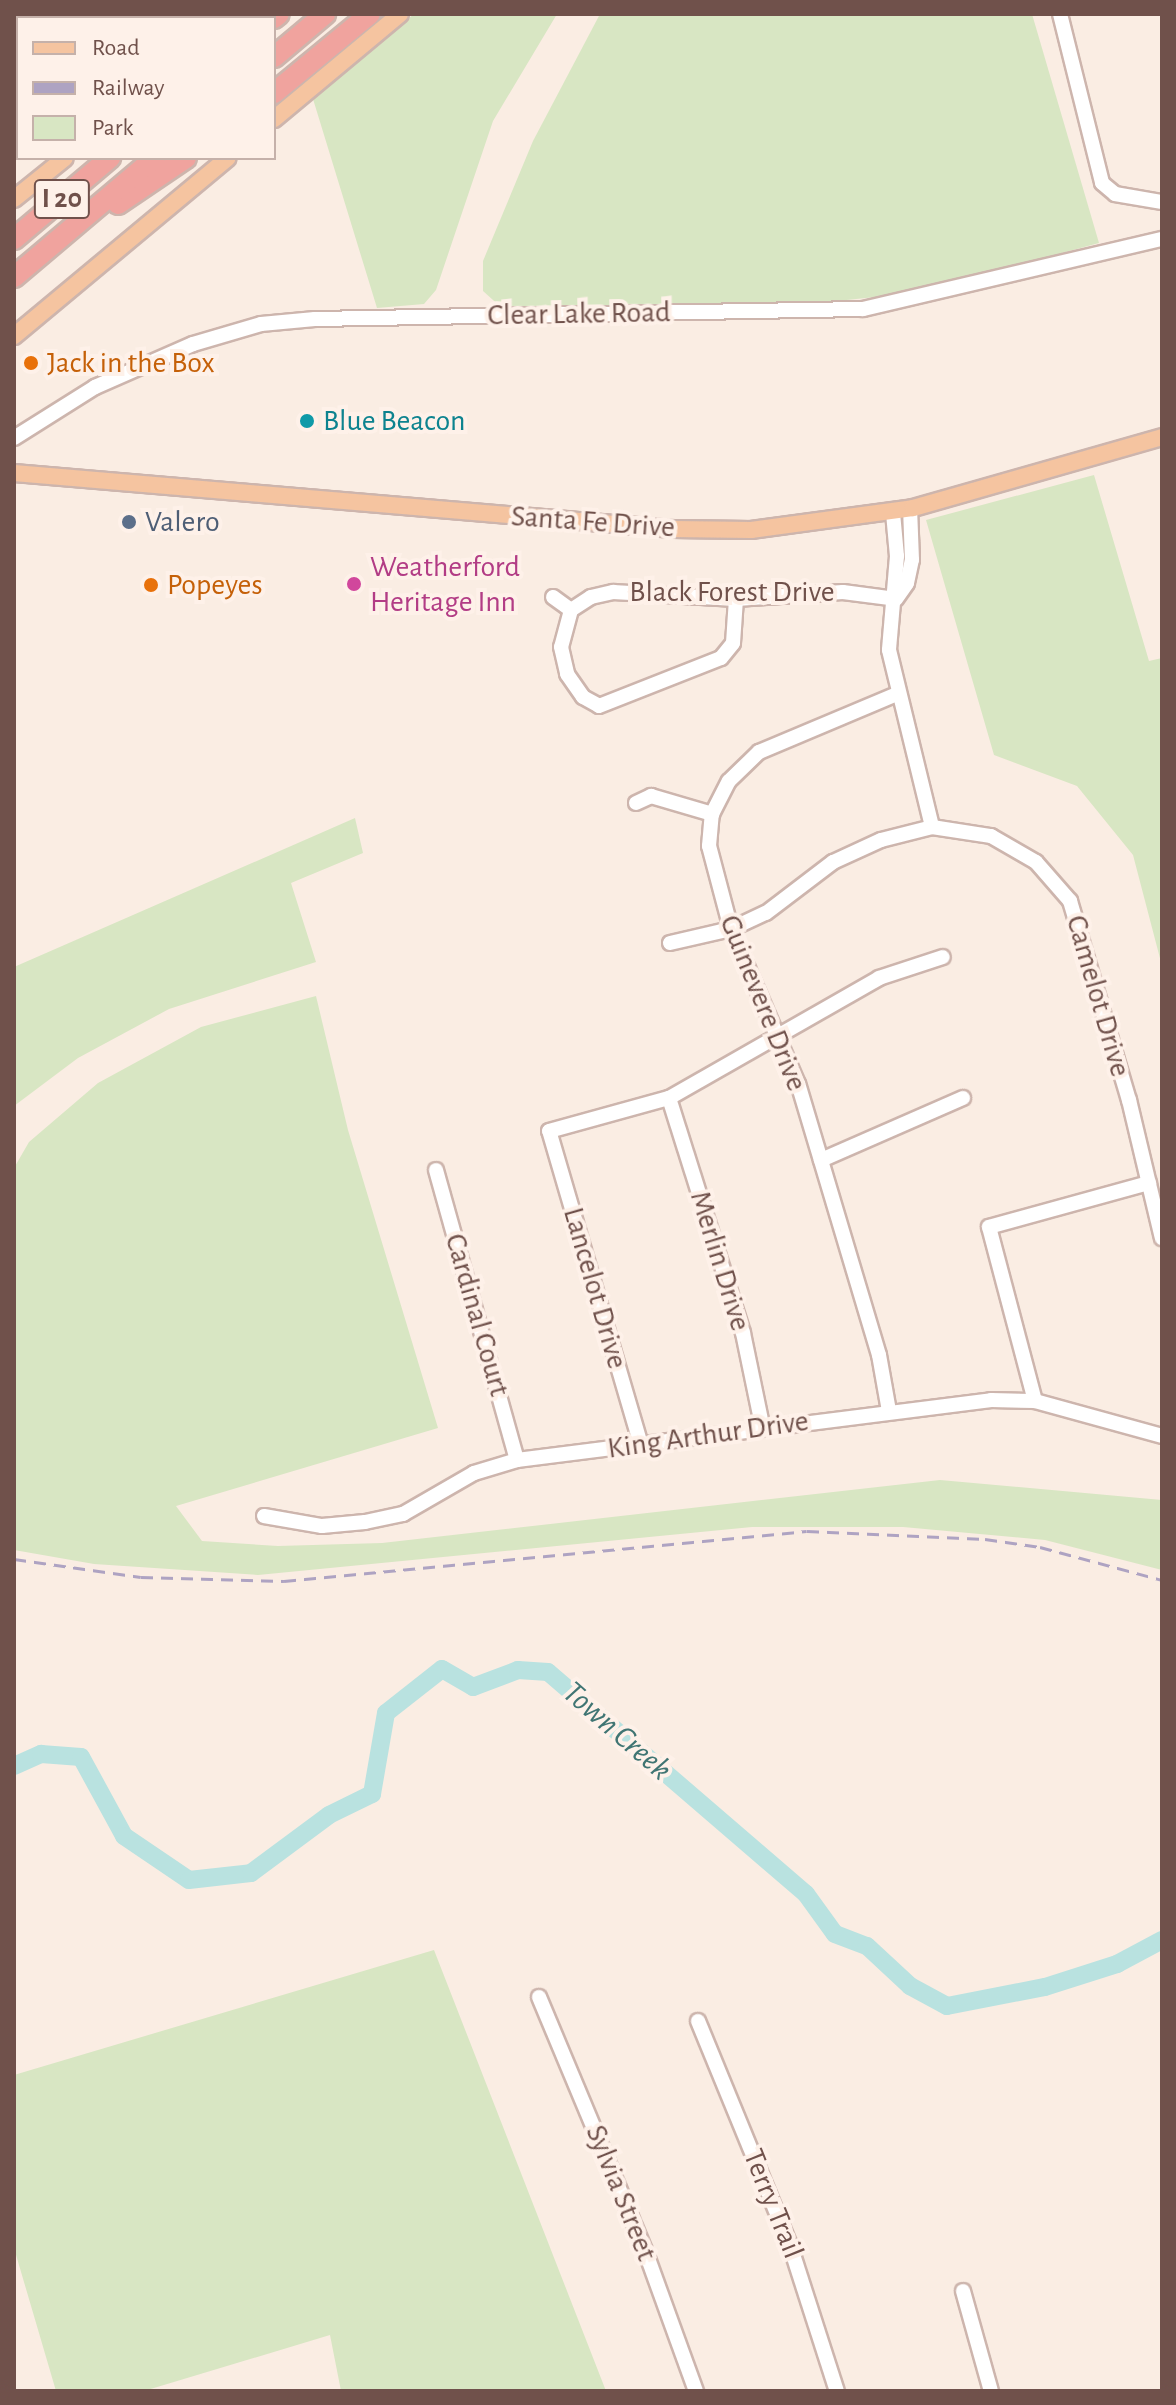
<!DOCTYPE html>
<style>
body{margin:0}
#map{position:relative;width:1176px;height:2405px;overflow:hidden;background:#faede3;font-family:"Alegreya Sans",sans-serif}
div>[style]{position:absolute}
.green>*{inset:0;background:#d8e6c3}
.river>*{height:18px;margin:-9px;padding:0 9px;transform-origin:9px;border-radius:9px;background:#b9e2e0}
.roads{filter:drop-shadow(2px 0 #cdb5ad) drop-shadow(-2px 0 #cdb5ad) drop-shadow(0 2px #cdb5ad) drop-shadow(0 -2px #cdb5ad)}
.minor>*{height:14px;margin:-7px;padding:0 7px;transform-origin:7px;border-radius:7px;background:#fff}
.major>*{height:16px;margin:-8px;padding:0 8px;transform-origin:8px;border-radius:8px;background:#f5c4a0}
.highway>*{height:20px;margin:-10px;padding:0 10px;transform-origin:10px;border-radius:10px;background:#f0a39e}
.rail>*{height:3px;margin-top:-1.5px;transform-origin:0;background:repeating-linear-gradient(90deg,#aea3c2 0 12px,transparent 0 20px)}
.dots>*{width:22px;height:22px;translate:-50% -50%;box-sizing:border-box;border:4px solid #fef1e9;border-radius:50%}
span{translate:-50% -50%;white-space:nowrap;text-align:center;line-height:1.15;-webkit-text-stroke:8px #fef1e9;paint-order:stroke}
.shield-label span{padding:2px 6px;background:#fef1e9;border:2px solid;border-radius:6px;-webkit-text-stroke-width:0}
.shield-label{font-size:28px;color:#70514b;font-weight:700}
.street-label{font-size:30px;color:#70514b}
.food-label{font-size:30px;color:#c56008}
.left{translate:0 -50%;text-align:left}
.culture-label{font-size:30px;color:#0d838f}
.service-label{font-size:30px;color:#4e5e75}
.hotel-label{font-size:30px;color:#b23c85}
.water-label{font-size:32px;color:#407573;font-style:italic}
.frame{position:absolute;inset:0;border:16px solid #70514b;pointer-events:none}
.legend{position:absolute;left:16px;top:16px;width:260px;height:144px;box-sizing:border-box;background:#fef1e9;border:2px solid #c5b1aa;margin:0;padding:10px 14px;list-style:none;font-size:24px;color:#70514b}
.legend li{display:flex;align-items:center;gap:16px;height:40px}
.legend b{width:40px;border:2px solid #c5b1aa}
</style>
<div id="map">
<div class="green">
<i style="clip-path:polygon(414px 14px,557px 14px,493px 121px,436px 290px,424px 304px,377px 308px,313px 99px)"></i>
<i style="clip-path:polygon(600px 14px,1032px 14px,1099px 243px,914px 293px,837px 301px,503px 309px,483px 291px,483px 261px,533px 141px)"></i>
<i style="clip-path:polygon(1094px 475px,1149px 661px,1162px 658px,1162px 966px,1133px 855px,1077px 786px,994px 755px,926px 520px)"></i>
<i style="clip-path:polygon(355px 818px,363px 853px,291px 883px,316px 962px,169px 1009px,78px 1058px,14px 1106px,14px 967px)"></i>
<i style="clip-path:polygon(316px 996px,348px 1130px,438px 1428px,176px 1506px,202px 1541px,278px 1546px,382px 1543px,940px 1480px,1162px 1500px,1162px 1570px,1045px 1540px,903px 1527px,752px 1527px,258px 1575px,94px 1564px,14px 1550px,14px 1168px,29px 1142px,98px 1083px,201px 1027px)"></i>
<i style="clip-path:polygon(434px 1950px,606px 2391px,341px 2391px,330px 2335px,144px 2391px,56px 2391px,14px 2248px,14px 2075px)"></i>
</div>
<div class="river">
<i style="left:14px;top:1766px;width:30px;rotate:-24deg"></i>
<i style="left:41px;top:1754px;width:40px;rotate:4.3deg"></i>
<i style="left:81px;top:1757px;width:90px;rotate:61.4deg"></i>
<i style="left:124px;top:1836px;width:78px;rotate:34.1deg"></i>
<i style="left:189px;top:1880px;width:62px;rotate:-6.4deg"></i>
<i style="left:251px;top:1873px;width:97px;rotate:-36.6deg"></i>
<i style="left:329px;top:1815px;width:48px;rotate:-26deg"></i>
<i style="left:372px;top:1794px;width:82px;rotate:-80.2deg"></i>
<i style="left:386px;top:1713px;width:71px;rotate:-38.2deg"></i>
<i style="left:442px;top:1669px;width:36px;rotate:30deg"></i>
<i style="left:473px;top:1687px;width:48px;rotate:-20.7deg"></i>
<i style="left:518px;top:1670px;width:30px;rotate:4deg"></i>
<i style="left:548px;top:1672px;width:340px;rotate:40.7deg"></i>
<i style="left:806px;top:1894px;width:49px;rotate:54.1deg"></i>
<i style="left:835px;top:1934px;width:34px;rotate:21deg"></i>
<i style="left:867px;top:1946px;width:59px;rotate:42.9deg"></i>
<i style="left:910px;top:1986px;width:42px;rotate:28.4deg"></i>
<i style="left:947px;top:2006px;width:100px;rotate:-11deg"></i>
<i style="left:1045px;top:1987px;width:76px;rotate:-17.7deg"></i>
<i style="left:1117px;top:1964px;width:51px;rotate:-28.1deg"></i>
</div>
<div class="roads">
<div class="minor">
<i style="left:1060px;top:14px;width:174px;rotate:76deg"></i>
<i style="left:1102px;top:183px;width:17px;rotate:40deg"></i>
<i style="left:1115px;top:194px;width:48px;rotate:9.7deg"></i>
<i style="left:14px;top:438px;width:96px;rotate:-32.2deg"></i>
<i style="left:95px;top:387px;width:107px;rotate:-23.7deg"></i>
<i style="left:193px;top:344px;width:71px;rotate:-16.4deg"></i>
<i style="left:261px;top:324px;width:54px;rotate:-5.3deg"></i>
<i style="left:315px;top:319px;width:548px;rotate:-1.05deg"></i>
<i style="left:863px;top:309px;width:307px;rotate:-13.2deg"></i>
<i style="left:893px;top:513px;width:43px;rotate:84.7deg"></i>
<i style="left:897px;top:556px;width:94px;rotate:94.9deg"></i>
<i style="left:889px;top:650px;width:182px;rotate:76.3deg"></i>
<i style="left:553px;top:597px;width:22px;rotate:36deg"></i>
<i style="left:896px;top:599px;width:19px;rotate:-55deg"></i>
<i style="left:907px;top:583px;width:24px;rotate:-78deg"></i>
<i style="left:912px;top:560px;width:51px;rotate:-92.2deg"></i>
<i style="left:571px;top:610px;width:24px;rotate:-33deg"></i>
<i style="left:591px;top:597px;width:23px;rotate:-13deg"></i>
<i style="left:613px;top:592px;width:123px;rotate:3.3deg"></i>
<i style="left:736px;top:599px;width:107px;rotate:-3.7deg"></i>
<i style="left:843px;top:592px;width:53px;rotate:7.5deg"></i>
<i style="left:571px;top:610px;width:38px;rotate:105deg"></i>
<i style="left:561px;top:647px;width:28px;rotate:77deg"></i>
<i style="left:567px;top:674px;width:28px;rotate:55deg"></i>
<i style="left:583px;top:697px;width:18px;rotate:29deg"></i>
<i style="left:599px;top:706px;width:131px;rotate:-21.5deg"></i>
<i style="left:721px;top:658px;width:19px;rotate:-51deg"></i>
<i style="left:733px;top:643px;width:44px;rotate:-86.1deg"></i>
<i style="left:636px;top:803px;width:17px;rotate:-25deg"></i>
<i style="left:651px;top:796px;width:64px;rotate:16.4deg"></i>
<i style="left:670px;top:943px;width:63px;rotate:-12.9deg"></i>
<i style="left:731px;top:929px;width:38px;rotate:-25deg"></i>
<i style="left:766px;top:913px;width:84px;rotate:-37.3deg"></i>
<i style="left:833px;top:862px;width:53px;rotate:-24.6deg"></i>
<i style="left:881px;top:840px;width:53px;rotate:-14.3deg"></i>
<i style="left:932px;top:827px;width:60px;rotate:8.7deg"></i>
<i style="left:991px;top:836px;width:52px;rotate:30deg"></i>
<i style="left:1036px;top:862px;width:52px;rotate:48.9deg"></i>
<i style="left:1070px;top:901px;width:208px;rotate:73.5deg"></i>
<i style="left:1129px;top:1100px;width:142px;rotate:76.6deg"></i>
<i style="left:669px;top:1098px;width:246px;rotate:72.5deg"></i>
<i style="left:743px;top:1333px;width:94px;rotate:78.3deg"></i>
<i style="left:821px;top:1160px;width:155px;rotate:-23.6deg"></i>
<i style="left:436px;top:1170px;width:301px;rotate:74.4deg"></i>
<i style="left:1035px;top:1401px;width:180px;rotate:-104.8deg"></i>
<i style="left:989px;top:1227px;width:166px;rotate:-15.4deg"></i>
<i style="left:889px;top:1411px;width:57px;rotate:-100.1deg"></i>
<i style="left:879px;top:1355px;width:283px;rotate:-106.6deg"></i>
<i style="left:798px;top:1084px;width:169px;rotate:-113.4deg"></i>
<i style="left:731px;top:929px;width:86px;rotate:-104.8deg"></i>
<i style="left:709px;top:846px;width:32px;rotate:-85deg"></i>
<i style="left:712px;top:814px;width:37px;rotate:-63deg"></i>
<i style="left:729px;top:781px;width:42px;rotate:-44deg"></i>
<i style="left:759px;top:752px;width:150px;rotate:-22.8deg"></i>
<i style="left:641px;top:1445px;width:327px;rotate:-106.3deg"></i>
<i style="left:549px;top:1131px;width:124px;rotate:-15.4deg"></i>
<i style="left:669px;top:1098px;width:242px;rotate:-29.7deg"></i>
<i style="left:879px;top:978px;width:67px;rotate:-18.2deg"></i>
<i style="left:264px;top:1516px;width:59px;rotate:9.8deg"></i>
<i style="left:322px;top:1526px;width:43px;rotate:-5.3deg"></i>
<i style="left:365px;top:1522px;width:39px;rotate:-12deg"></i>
<i style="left:403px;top:1514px;width:82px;rotate:-30deg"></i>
<i style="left:474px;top:1473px;width:45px;rotate:-16.8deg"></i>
<i style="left:517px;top:1460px;width:478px;rotate:-7.2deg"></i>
<i style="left:991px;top:1400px;width:44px;rotate:1.3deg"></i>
<i style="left:1035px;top:1401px;width:132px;rotate:15.4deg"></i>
<i style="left:539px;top:1997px;width:277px;rotate:67.3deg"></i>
<i style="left:646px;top:2253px;width:147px;rotate:70.1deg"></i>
<i style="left:698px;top:2021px;width:242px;rotate:67.7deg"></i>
<i style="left:790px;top:2245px;width:153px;rotate:72.2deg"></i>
<i style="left:963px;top:2291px;width:104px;rotate:74.4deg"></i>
</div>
<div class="major">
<i style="left:236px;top:18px;width:6px;rotate:-39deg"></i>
<i style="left:274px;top:119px;width:164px;rotate:-39.8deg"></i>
<i style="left:14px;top:199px;width:65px;rotate:-38.8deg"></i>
<i style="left:14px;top:336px;width:278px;rotate:-39.8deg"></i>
<i style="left:14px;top:473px;width:661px;rotate:4.86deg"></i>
<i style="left:673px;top:529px;width:78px;rotate:0.7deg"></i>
<i style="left:751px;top:530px;width:163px;rotate:-7.7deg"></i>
<i style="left:913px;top:508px;width:259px;rotate:-15.9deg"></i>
</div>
<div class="highway">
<i style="left:274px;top:18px;width:6px;rotate:-39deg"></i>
<i style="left:274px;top:57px;width:67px;rotate:-40.1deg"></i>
<i style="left:274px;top:93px;width:124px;rotate:-39.5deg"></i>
<i style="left:118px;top:204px;width:82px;rotate:-34.1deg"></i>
<i style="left:14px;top:239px;width:126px;rotate:-40.2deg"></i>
<i style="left:14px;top:277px;width:185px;rotate:-40.2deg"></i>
</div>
</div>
<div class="rail">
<i style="left:14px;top:1559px;width:128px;rotate:8.1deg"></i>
<i style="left:141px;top:1577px;width:143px;rotate:1.6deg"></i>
<i style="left:284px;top:1581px;width:525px;rotate:-5.46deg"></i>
<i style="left:807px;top:1531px;width:178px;rotate:2.6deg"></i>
<i style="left:985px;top:1539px;width:56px;rotate:8.3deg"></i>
<i style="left:1040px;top:1547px;width:126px;rotate:15.1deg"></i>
</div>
<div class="dots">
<i style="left:31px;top:363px;background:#e8710a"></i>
<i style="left:307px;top:421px;background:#0f9aa8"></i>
<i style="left:129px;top:522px;background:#5c6f8a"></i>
<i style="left:354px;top:584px;background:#d1479c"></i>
<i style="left:151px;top:585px;background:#e8710a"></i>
</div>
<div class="shield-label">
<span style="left:62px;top:199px">I 20</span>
</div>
<div class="street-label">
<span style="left:579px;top:314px;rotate:-1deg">Clear Lake Road</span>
<span style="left:593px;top:522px;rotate:4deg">Santa Fe Drive</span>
<span style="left:732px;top:592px">Black Forest Drive</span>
<span style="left:1098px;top:996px;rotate:74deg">Camelot Drive</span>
<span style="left:763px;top:1003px;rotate:68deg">Guinevere Drive</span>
<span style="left:720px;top:1261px;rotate:73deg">Merlin Drive</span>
<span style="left:595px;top:1288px;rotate:74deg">Lancelot Drive</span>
<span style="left:477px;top:1315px;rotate:74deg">Cardinal Court</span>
<span style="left:708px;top:1435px;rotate:-8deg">King Arthur Drive</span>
<span style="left:621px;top:2193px;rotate:68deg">Sylvia Street</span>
<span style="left:773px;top:2204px;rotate:68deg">Terry Trail</span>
</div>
<div class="food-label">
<span class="left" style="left:47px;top:363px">Jack in the Box</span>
<span class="left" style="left:167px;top:585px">Popeyes</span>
</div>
<div class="culture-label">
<span class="left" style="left:323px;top:421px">Blue Beacon</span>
</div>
<div class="service-label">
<span class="left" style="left:145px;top:522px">Valero</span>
</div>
<div class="hotel-label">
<span class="left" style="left:370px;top:584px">Weatherford<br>Heritage Inn</span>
</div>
<div class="water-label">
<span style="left:617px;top:1731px;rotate:41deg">Town Creek</span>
</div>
<div class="frame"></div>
<ul class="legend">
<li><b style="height:10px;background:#f5c4a0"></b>Road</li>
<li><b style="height:10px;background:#aea3c2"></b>Railway</li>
<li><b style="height:22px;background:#d8e6c3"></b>Park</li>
</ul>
</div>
